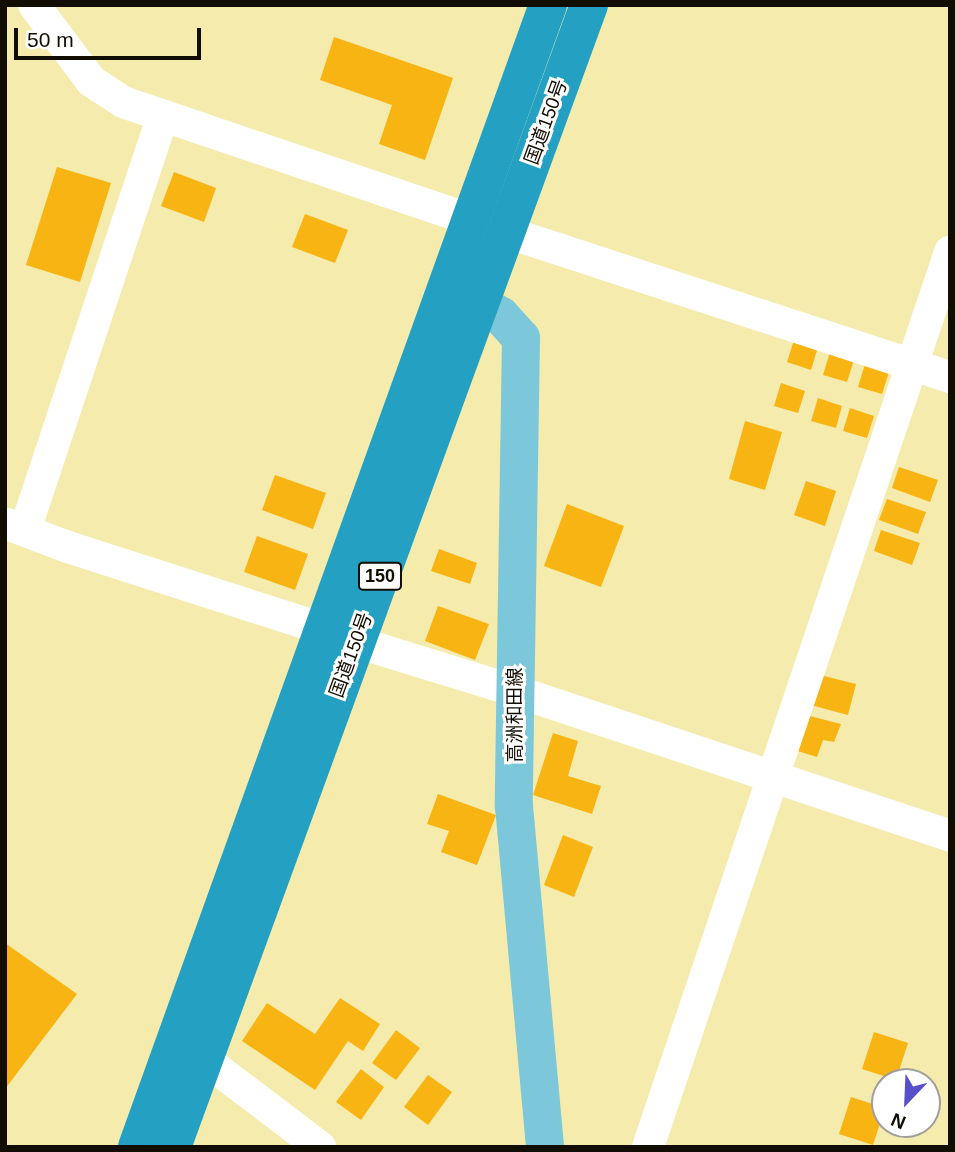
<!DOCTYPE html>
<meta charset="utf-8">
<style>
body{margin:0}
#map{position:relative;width:955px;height:1152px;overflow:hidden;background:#f4ebac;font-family:Arial,"Noto Sans JP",sans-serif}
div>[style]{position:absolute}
.building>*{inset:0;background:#f7b412}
.minor>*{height:32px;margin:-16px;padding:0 16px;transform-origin:16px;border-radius:16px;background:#fff}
.major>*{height:38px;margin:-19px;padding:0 19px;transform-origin:19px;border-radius:19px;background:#7cc7da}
.highway>*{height:38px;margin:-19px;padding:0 19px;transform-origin:19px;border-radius:19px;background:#24a1c2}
span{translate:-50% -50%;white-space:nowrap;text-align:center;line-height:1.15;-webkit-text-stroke:6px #fff;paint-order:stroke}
.shield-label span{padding:2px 5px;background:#fff;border:2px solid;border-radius:5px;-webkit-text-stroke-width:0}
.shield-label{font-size:18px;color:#110d00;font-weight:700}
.street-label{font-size:19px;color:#110d00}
.frame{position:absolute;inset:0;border:7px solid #110d00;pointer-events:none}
.north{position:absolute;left:871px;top:1068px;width:70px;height:70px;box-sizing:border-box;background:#fff;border:2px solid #a09e99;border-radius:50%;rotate:203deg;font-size:19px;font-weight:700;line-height:28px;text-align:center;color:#110d00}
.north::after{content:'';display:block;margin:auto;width:24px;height:32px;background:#5850c8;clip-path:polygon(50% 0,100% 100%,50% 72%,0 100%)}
.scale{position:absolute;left:14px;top:28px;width:187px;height:32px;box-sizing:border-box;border:4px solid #110d00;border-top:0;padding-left:9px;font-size:21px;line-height:24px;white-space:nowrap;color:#110d00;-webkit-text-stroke:5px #fff;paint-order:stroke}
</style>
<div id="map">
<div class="building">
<i style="clip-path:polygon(334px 37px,453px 78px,425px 160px,379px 144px,392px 105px,320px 80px)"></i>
<i style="clip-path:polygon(57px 167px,111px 183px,80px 282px,26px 265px)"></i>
<i style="clip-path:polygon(174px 172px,216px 188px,204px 222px,161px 206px)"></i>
<i style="clip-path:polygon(305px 214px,348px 230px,335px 263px,292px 247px)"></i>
<i style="clip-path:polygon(794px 340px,818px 347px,811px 370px,787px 362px)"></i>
<i style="clip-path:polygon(830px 352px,854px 360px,847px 382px,823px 375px)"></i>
<i style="clip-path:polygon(865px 364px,889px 372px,882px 394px,858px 387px)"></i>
<i style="clip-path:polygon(781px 383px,805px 391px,798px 413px,774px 406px)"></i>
<i style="clip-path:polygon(818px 398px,842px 406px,836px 428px,811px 421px)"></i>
<i style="clip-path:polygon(850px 408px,874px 416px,867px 438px,843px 431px)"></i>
<i style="clip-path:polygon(745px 421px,782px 432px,765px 490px,729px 479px)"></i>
<i style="clip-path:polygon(899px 467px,938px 480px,930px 502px,892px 488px)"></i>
<i style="clip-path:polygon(275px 475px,326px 493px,313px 529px,262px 510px)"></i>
<i style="clip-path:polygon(806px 481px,836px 491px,825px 526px,794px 515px)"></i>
<i style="clip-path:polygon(887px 499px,926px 512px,918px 534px,879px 520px)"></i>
<i style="clip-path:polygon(567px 504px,624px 526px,601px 587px,544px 566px)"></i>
<i style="clip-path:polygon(881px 530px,920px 543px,912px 565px,874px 551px)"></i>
<i style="clip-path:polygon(257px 536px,308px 554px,295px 590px,244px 572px)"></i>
<i style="clip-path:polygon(439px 549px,477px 563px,470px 584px,431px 571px)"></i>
<i style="clip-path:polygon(438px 606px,489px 624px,475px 660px,425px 641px)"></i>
<i style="clip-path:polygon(816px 674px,856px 684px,848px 715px,807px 704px)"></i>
<i style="clip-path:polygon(802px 714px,841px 724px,834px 742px,823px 740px,817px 757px,791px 749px)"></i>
<i style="clip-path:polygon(553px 733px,578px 741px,568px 776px,601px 786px,592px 814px,533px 795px)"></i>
<i style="clip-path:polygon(438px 794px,496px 815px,477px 865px,441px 852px,449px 831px,427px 824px)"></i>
<i style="clip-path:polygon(563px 835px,593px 847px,574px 897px,544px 885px)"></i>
<i style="clip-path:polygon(5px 943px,77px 994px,5px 1089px)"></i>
<i style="clip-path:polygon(340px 998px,380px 1024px,363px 1051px,348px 1041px,315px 1090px,242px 1041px,267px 1003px,315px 1034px)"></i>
<i style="clip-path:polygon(396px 1030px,420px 1048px,396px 1080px,372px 1063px)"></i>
<i style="clip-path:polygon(874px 1032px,908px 1043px,896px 1080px,862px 1069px)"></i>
<i style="clip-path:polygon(361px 1069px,384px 1087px,361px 1120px,336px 1102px)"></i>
<i style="clip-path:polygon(428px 1075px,452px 1092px,428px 1125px,404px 1107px)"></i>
<i style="clip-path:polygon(851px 1097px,885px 1108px,873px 1145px,839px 1134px)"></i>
</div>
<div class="minor">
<i style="left:34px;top:5px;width:95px;rotate:53.1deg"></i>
<i style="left:91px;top:81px;width:38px;rotate:33deg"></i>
<i style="left:123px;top:102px;width:404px;rotate:18.7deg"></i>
<i style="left:506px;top:232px;width:467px;rotate:18.1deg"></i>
<i style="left:7px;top:524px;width:65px;rotate:20.7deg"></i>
<i style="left:68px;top:547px;width:269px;rotate:17.8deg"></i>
<i style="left:25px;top:530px;width:437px;rotate:-71.6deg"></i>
<i style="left:356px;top:642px;width:166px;rotate:17.1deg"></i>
<i style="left:515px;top:691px;width:459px;rotate:18.4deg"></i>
<i style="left:204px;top:1059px;width:146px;rotate:37.2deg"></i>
<i style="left:648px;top:1147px;width:945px;rotate:-71.35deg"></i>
</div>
<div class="major">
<i style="left:478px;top:303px;width:26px;rotate:29deg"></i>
<i style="left:501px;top:316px;width:30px;rotate:48deg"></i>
<i style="left:521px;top:338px;width:468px;rotate:90.9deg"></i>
<i style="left:514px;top:806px;width:342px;rotate:84.8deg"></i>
</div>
<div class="highway">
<i style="left:137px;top:1147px;width:1214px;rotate:-70.21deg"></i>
<i style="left:172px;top:1147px;width:1216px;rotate:-69.94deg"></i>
</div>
<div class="shield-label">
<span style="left:380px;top:576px">150</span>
</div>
<div class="street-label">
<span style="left:546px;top:122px;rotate:-70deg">国道150号</span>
<span style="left:351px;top:655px;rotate:-70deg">国道150号</span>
<span style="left:515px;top:715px;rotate:-90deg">高洲和田線</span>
</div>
<div class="frame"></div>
<div class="north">N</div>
<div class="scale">50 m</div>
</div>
